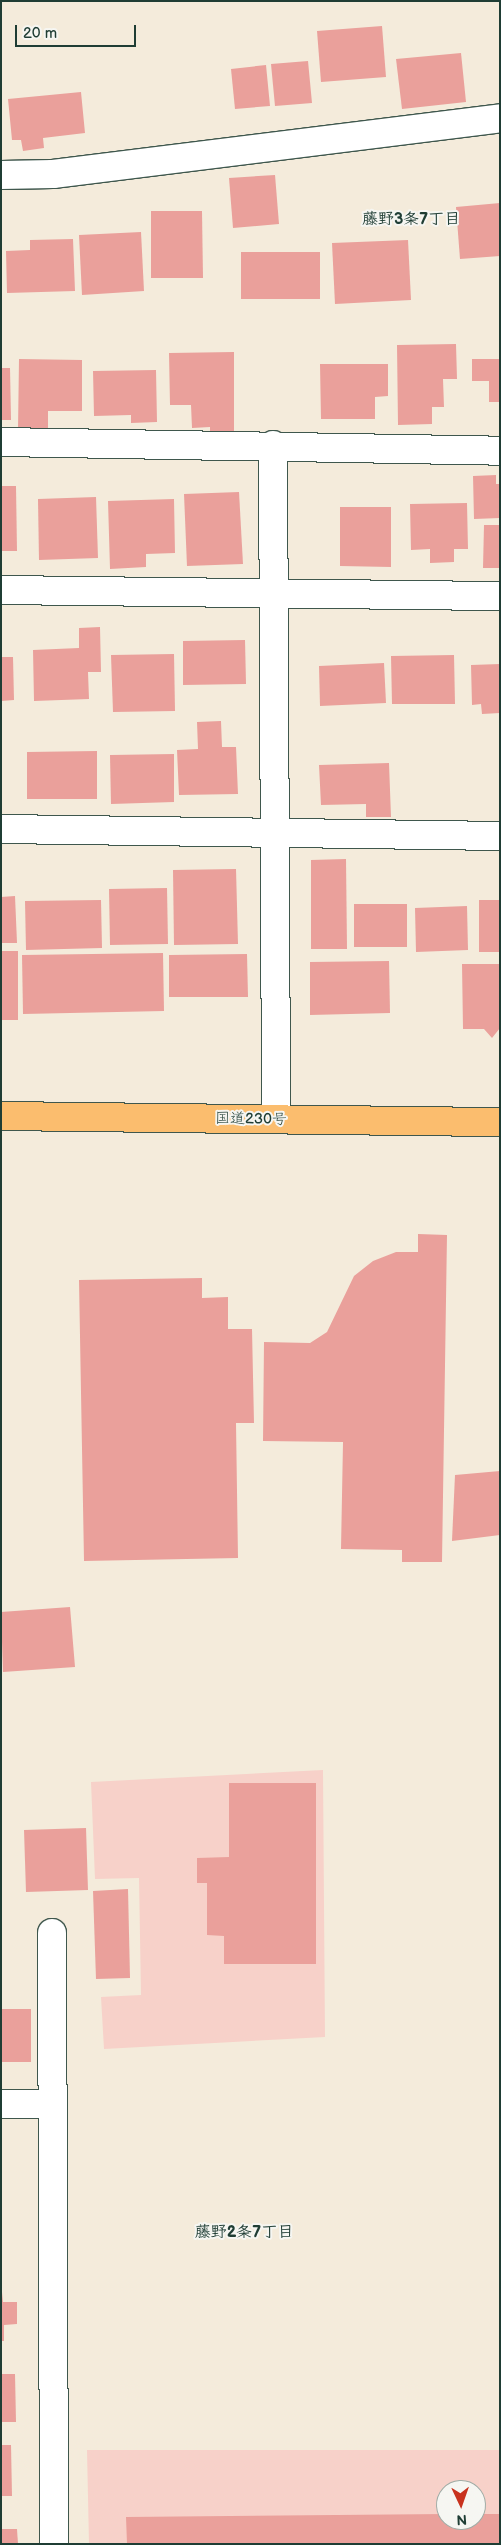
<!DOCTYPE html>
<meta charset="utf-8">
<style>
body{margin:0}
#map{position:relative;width:501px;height:2545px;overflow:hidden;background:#f4ebdb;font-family:"Balsamiq Sans","Klee One",sans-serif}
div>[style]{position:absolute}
.built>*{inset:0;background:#f7d1c9}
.building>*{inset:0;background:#eaa09b}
.roads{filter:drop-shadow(1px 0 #3f574d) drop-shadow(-1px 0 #3f574d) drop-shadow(0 1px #3f574d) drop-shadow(0 -1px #3f574d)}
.minor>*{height:28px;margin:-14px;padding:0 14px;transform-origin:14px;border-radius:14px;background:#fff}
.highway>*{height:28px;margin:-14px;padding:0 14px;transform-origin:14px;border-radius:14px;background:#fbbd6e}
span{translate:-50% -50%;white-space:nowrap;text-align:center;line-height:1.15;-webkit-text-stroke:4px #f6f6f2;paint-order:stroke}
.street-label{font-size:15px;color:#1f3d34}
.neighbourhood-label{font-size:16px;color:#1f3d34;font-weight:700}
.frame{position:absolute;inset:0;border:2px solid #1f3d34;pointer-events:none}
.north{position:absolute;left:436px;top:2480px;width:50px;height:50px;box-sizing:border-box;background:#f6f6f2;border:1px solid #a0aca6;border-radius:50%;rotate:177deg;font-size:14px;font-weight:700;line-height:20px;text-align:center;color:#1f3d34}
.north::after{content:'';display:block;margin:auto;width:18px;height:22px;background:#c8321e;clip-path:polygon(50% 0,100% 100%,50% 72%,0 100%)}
.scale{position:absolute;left:15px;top:25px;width:121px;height:22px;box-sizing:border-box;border:2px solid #1f3d34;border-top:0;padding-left:6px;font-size:15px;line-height:18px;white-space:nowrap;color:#1f3d34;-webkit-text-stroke:4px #f6f6f2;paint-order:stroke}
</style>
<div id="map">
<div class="built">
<i style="clip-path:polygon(323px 1770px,325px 2037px,104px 2049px,101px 1997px,141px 1995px,139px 1878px,95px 1879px,91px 1782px)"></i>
<i style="clip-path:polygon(evenodd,87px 2450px,500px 2450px,500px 2544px,89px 2544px,87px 2450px,446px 2490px,476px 2490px,476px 2520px,446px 2520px,446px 2490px)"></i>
</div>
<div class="building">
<i style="clip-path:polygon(382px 26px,386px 77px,321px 82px,317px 31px)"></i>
<i style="clip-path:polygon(461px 53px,466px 102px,402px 109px,396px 59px)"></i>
<i style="clip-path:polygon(308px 61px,312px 103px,275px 106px,271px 64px)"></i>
<i style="clip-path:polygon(266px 65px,270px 106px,235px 109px,231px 69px)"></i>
<i style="clip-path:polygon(81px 92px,85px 133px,43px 138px,44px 148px,23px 151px,21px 140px,12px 140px,8px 99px)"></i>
<i style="clip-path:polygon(275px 175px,279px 224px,233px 228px,229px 178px)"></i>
<i style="clip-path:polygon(500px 203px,500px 256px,460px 259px,456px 207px)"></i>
<i style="clip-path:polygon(151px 211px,202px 211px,203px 278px,151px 278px)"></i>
<i style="clip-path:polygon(141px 232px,144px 291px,82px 295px,79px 235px)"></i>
<i style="clip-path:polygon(73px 239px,75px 291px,7px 293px,6px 251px,30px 250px,30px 240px)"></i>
<i style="clip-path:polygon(408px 240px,411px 300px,335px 304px,332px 243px)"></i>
<i style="clip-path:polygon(241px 252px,320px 252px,320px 299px,241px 299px)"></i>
<i style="clip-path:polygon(456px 344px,457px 379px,443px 379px,444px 407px,432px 407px,432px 424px,398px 425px,397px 345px)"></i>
<i style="clip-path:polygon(234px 352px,234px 433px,210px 433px,210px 427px,192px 428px,191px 405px,170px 405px,169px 353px)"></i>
<i style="clip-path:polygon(19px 359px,82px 360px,82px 411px,48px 411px,48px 428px,18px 429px)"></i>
<i style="clip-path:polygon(472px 359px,500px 359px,500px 402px,489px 402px,489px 381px,472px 381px)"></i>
<i style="clip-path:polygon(320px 364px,388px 364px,388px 396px,375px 397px,375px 419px,321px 419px)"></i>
<i style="clip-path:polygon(1px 368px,10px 368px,11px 420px,1px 420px)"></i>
<i style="clip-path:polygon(156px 370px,157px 422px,131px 423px,131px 415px,94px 416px,93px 371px)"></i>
<i style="clip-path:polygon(496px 475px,496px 484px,500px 484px,500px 518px,474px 519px,473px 476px)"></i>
<i style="clip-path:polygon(1px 486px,16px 486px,17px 551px,1px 551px)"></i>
<i style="clip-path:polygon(239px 492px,243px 564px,187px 566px,184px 494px)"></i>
<i style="clip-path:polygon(96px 497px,98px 558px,39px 560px,38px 499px)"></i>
<i style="clip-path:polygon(174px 499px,175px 553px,146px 554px,146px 567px,110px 569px,108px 501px)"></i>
<i style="clip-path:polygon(467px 503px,468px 549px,454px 549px,454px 562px,430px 563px,430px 549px,411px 550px,410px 504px)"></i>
<i style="clip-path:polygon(340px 507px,391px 507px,391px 567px,340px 566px)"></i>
<i style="clip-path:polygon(484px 525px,500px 525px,500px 568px,483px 568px)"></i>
<i style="clip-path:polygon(100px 627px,101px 672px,88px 672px,89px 699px,34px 701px,33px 650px,79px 648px,79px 628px)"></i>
<i style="clip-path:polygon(245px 640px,246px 684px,183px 685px,183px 641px)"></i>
<i style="clip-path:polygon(174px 654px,175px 711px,113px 712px,111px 655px)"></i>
<i style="clip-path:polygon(454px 655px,455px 704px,392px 704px,391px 656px)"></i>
<i style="clip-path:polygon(1px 657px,13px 657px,14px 700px,1px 701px)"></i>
<i style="clip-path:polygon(384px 663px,386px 703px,320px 706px,319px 666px)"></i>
<i style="clip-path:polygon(500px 664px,500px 713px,482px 714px,481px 704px,472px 705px,471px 665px)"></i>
<i style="clip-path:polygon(221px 721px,222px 747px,236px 747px,238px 794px,179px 795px,177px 750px,198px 749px,197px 722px)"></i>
<i style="clip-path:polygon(97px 751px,97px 799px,27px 799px,27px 752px)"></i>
<i style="clip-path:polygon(174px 754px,174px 802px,111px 804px,110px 755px)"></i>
<i style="clip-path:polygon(389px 763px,391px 817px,366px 817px,366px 804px,321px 805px,319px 765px)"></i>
<i style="clip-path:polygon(346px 859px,347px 949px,311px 949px,311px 860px)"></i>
<i style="clip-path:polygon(236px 869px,238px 944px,174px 945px,173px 870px)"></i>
<i style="clip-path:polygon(167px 888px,168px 944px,110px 945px,109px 889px)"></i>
<i style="clip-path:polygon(15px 896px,17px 943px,1px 943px,1px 897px)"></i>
<i style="clip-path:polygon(101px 900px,102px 948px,26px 950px,25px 901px)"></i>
<i style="clip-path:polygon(479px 900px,500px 900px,500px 952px,479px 952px)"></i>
<i style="clip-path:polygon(354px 904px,407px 904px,407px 947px,354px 947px)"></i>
<i style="clip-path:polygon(467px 906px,468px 950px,416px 952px,415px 908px)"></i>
<i style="clip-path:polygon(1px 951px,18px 951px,18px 1020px,1px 1020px)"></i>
<i style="clip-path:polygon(163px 953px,164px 1011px,23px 1014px,22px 955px)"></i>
<i style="clip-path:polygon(247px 954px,248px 997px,169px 997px,169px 955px)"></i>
<i style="clip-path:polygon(389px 961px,390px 1013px,310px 1015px,310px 962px)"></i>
<i style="clip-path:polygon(462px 964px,500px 964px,500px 1028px,492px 1038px,484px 1029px,463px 1029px)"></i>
<i style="clip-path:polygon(418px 1234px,447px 1235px,442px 1562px,402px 1562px,402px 1550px,341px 1549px,343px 1442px,263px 1441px,264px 1342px,310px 1343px,327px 1332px,354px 1276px,373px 1261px,396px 1252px,418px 1252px)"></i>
<i style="clip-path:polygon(202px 1278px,202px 1298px,228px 1297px,228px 1329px,252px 1329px,254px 1423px,236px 1423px,238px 1558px,84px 1561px,79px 1280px)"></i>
<i style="clip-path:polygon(500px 1471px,500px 1535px,452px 1541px,455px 1475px)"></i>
<i style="clip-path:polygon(70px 1607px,75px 1667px,3px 1672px,1px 1612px)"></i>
<i style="clip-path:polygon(229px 1783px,316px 1783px,316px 1964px,224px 1964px,224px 1936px,207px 1935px,207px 1883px,197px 1883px,197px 1858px,229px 1857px)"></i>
<i style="clip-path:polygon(86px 1828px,88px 1890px,26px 1892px,24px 1830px)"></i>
<i style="clip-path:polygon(128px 1889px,130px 1978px,96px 1979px,93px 1891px)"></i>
<i style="clip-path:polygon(1px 2009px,31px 2009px,31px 2062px,1px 2062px)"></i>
<i style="clip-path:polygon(1px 2282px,3px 2302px,17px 2302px,17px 2324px,4px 2325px,4px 2341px,1px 2341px)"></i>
<i style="clip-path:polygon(1px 2374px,15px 2374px,16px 2422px,1px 2422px)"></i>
<i style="clip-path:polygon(1px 2445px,11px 2445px,12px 2496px,1px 2496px)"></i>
<i style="clip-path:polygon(446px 2514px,446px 2520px,476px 2520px,476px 2514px,500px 2514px,500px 2544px,127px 2544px,126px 2517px)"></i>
<i style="clip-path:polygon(1px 2529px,17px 2529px,18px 2544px,1px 2544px)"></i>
</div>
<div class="roads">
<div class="minor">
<i style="left:1px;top:175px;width:52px;rotate:-1.1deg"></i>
<i style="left:53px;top:174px;width:450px;rotate:-7.1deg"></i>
<i style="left:1px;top:442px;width:499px;rotate:1deg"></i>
<i style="left:273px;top:445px;width:674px;rotate:89.74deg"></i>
<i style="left:1px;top:590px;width:499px;rotate:0.7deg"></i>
<i style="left:1px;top:829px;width:499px;rotate:0.8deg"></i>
<i style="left:52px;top:1933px;width:611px;rotate:89.81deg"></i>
<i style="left:1px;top:2104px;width:52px"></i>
</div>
<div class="highway">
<i style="left:1px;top:1116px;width:499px;rotate:0.7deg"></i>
</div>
</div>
<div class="street-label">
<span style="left:251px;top:1119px;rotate:1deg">国道230号</span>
</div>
<div class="neighbourhood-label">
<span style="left:411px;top:220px">藤野3条7丁目</span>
<span style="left:244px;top:2233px">藤野2条7丁目</span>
</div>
<div class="frame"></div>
<div class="north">N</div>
<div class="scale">20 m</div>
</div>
